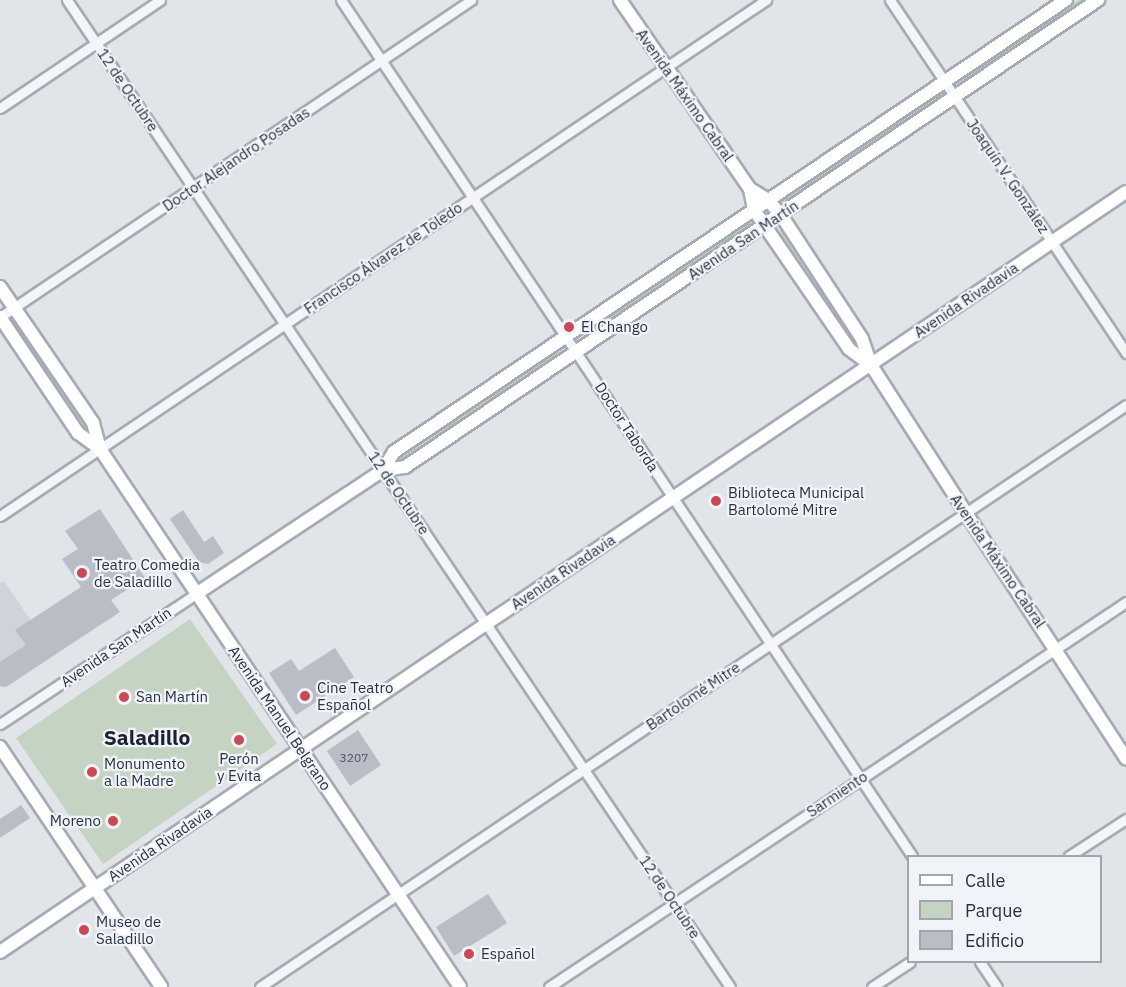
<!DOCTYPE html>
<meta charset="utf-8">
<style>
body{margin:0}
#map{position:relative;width:1126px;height:987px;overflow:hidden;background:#e1e4e9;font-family:"IBM Plex Sans",sans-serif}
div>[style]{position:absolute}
.built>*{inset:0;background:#cfd3db}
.green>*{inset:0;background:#c5d3c2}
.building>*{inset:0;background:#b8bdc6}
.roads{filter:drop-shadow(2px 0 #a6abb3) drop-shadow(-2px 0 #a6abb3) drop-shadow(0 2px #a6abb3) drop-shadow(0 -2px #a6abb3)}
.minor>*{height:9px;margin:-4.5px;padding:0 4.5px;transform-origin:4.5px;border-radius:4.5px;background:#f4f5f8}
.secondary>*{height:12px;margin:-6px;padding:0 6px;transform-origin:6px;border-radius:6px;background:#fff}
.dots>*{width:16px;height:16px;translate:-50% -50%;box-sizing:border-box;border:3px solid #f0f3f7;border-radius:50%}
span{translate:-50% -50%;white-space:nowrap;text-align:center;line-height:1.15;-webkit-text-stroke:4.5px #f0f3f7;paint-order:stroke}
.number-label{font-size:12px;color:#4d5462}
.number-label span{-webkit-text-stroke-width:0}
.street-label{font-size:15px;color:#293141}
.poi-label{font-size:15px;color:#293141}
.left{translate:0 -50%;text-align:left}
.right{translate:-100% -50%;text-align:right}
.district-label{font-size:21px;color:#1c2232;font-weight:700}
.legend{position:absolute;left:907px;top:855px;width:195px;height:108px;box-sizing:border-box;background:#f0f3f7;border:2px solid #a0a5ae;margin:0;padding:8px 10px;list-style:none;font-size:18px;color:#293141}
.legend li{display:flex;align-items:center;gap:12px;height:30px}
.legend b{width:30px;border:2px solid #a0a5ae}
</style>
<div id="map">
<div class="built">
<i style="clip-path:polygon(4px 581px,54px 655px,6px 687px,0 686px,0 583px)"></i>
</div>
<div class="green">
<i style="clip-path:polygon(1078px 0,1084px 0,965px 80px,963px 77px)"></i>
<i style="clip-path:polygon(940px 94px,942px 97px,781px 205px,779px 202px)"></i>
<i style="clip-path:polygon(750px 221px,752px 224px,592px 331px,590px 329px)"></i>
<i style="clip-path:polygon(781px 230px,855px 339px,852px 341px,779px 232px)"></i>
<i style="clip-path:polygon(16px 321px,89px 430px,87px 432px,13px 323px)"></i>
<i style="clip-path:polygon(556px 351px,558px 354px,397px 462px,395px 459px)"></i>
<i style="clip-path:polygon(190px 619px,277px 744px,103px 864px,16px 738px)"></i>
</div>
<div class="building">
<i style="clip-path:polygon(100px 509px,145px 578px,111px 600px,120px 612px,6px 687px,0 686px,0 662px,26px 645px,15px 630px,81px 587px,62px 559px,78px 549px,65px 531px)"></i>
<i style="clip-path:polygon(183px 510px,204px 542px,213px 536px,224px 553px,208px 564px,199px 562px,170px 519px)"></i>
<i style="clip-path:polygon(335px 648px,354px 677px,296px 715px,269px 673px,291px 659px,299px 671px)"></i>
<i style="clip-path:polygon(358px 730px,381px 765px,350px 786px,327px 751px)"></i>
<i style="clip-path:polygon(21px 805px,30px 818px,0 838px,0 819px)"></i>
<i style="clip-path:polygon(488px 894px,507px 923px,454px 956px,436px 927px)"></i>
</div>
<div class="roads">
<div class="minor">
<i style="left:67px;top:0;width:1189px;rotate:56.11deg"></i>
<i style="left:341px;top:0;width:1029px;rotate:56.29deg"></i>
<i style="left:890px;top:0;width:425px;rotate:56.2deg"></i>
<i style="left:0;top:108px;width:193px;rotate:-34deg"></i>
<i style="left:0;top:317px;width:568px;rotate:-33.94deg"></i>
<i style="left:0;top:516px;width:924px;rotate:-33.97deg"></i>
<i style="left:0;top:724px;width:235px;rotate:-33.6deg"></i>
<i style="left:1069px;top:856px;width:68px;rotate:-33deg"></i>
<i style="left:980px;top:962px;width:30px;rotate:56deg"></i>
<i style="left:260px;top:987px;width:1043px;rotate:-33.9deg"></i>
<i style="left:549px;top:987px;width:694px;rotate:-33.71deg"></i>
<i style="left:872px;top:987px;width:45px;rotate:-33.3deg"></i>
</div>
<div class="secondary">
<i style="left:620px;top:0;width:229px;rotate:55.5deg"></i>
<i style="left:750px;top:189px;width:21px;rotate:79deg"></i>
<i style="left:754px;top:210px;width:168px;rotate:55.6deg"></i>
<i style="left:849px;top:349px;width:27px;rotate:36deg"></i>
<i style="left:750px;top:189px;width:21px;rotate:31deg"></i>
<i style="left:768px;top:200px;width:20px;rotate:49deg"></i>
<i style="left:781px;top:215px;width:148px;rotate:56.8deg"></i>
<i style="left:862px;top:339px;width:28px;rotate:71deg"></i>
<i style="left:871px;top:365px;width:176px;rotate:57.3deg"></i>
<i style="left:966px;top:513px;width:293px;rotate:56.9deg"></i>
<i style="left:0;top:287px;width:165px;rotate:55.6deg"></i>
<i style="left:93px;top:423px;width:27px;rotate:75deg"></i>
<i style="left:0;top:317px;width:140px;rotate:56.1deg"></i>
<i style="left:78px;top:433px;width:27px;rotate:36deg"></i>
<i style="left:100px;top:449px;width:647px;rotate:56.21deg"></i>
<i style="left:383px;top:470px;width:21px;rotate:-59deg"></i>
<i style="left:394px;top:452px;width:810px;rotate:-33.93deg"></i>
<i style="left:196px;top:594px;width:224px;rotate:-33.5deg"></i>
<i style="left:383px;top:470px;width:22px;rotate:-8deg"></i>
<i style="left:405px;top:467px;width:836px;rotate:-33.98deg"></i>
<i style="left:0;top:747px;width:289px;rotate:56.1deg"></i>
<i style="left:0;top:952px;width:1358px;rotate:-34.02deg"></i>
</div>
</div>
<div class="dots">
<i style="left:569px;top:327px;background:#cc4854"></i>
<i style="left:716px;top:501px;background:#cc4854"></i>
<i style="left:82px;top:573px;background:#cc4854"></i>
<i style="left:305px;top:696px;background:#cc4854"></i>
<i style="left:124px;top:697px;background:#cc4854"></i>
<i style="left:239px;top:740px;background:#cc4854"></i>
<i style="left:92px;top:772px;background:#cc4854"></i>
<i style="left:113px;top:821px;background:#cc4854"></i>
<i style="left:84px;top:930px;background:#cc4854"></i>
<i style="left:469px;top:954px;background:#cc4854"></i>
</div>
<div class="number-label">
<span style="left:354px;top:758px">3207</span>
</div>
<div class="street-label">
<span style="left:128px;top:90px;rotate:56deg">12 de Octubre</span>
<span style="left:685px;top:95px;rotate:55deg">Avenida Máximo Cabral</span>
<span style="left:236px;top:159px;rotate:-34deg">Doctor Alejandro Posadas</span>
<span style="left:1008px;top:176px;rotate:56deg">Joaquín V. González</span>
<span style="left:743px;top:240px;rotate:-34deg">Avenida San Martín</span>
<span style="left:383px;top:258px;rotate:-34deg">Francisco Álvarez de Toledo</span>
<span style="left:966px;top:300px;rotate:-34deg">Avenida Rivadavia</span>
<span style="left:627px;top:427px;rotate:57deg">Doctor Taborda</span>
<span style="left:399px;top:493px;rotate:56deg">12 de Octubre</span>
<span style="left:998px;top:561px;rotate:56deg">Avenida Máximo Cabral</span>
<span style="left:563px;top:572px;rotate:-34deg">Avenida Rivadavia</span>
<span style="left:116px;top:647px;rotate:-34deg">Avenida San Martín</span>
<span style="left:693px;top:696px;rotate:-34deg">Bartolomé Mitre</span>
<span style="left:280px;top:718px;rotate:56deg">Avenida Manuel Belgrano</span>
<span style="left:837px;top:794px;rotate:-34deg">Sarmiento</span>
<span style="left:160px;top:844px;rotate:-34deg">Avenida Rivadavia</span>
<span style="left:670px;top:897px;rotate:56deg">12 de Octubre</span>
</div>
<div class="poi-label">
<span class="left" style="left:581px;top:327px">El Chango</span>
<span class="left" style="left:728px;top:501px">Biblioteca Municipal<br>Bartolomé Mitre</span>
<span class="left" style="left:94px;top:573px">Teatro Comedia<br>de Saladillo</span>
<span class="left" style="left:317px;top:696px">Cine Teatro<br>Español</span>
<span class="left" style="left:136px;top:697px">San Martín</span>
<span style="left:239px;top:767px">Perón<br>y Evita</span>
<span class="left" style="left:104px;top:772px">Monumento<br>a la Madre</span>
<span class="right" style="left:101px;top:821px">Moreno</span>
<span class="left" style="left:96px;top:930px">Museo de<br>Saladillo</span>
<span class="left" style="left:481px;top:954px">Español</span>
</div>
<div class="district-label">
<span style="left:147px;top:737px">Saladillo</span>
</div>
<ul class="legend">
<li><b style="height:8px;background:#fff"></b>Calle</li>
<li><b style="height:16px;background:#c5d3c2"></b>Parque</li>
<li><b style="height:16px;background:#b8bdc6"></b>Edificio</li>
</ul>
</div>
